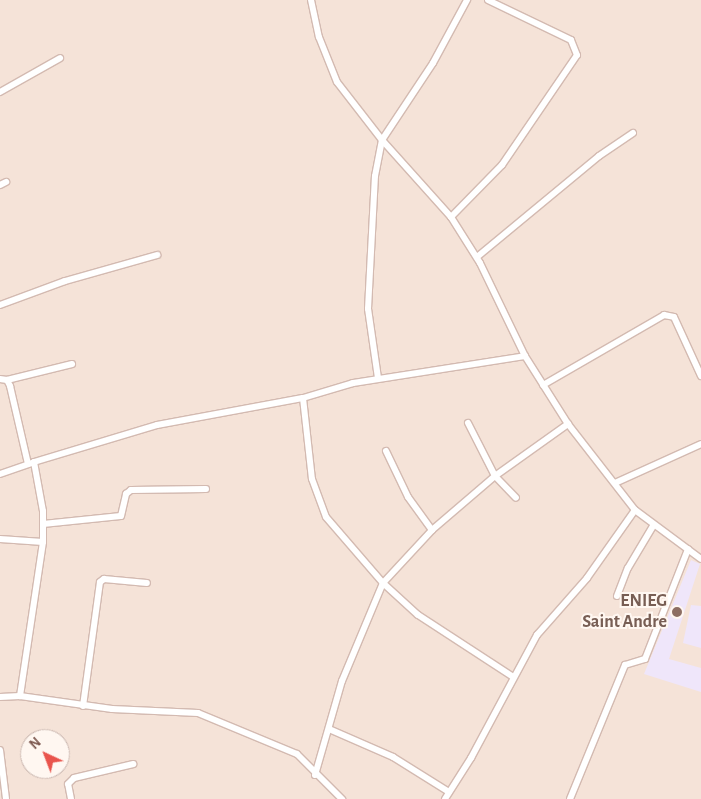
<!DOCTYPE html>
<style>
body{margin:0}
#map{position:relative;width:701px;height:799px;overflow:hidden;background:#fdf2ea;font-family:"Alegreya Sans",sans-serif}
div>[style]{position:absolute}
.residential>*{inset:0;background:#f5e3d8}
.education>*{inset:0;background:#efe6fa}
.roads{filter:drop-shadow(1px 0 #d3bab1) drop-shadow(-1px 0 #d3bab1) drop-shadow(0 1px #d3bab1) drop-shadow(0 -1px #d3bab1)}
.street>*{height:6px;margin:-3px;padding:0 3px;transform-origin:3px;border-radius:3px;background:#fff}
.dots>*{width:14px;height:14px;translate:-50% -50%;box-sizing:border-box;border:2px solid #fff7f1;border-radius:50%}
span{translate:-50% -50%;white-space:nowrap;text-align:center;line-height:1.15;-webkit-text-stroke:4px #fff7f1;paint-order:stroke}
.education-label{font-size:18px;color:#785e54;font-weight:700}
.right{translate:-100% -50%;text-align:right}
.north{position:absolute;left:20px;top:729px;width:50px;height:50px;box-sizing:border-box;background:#fff7f1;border:1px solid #c9b6af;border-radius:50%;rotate:317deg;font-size:14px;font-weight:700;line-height:20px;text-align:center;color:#79544b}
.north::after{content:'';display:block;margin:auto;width:18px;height:22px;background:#e9544c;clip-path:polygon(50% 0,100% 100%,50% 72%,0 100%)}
</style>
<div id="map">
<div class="residential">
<i style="clip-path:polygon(evenodd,0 0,701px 0,701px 799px,0 799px,0 0,30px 739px,60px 739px,60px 769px,30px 769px,30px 739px)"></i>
</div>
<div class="education">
<i style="clip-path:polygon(691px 560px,700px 564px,669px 659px,701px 668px,701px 692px,644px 674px)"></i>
<i style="clip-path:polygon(691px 605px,701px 606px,701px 648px,683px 643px)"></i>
</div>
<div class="roads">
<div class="street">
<i style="left:311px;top:0;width:38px;rotate:78deg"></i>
<i style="left:319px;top:37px;width:48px;rotate:68.2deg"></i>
<i style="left:337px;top:82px;width:73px;rotate:52.2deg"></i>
<i style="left:382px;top:140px;width:103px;rotate:48.1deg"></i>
<i style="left:451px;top:217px;width:54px;rotate:57.8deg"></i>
<i style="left:480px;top:263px;width:103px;rotate:64.2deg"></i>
<i style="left:525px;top:356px;width:80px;rotate:57.7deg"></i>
<i style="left:568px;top:424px;width:109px;rotate:52.1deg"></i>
<i style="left:635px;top:510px;width:82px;rotate:36.6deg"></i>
<i style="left:0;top:92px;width:69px;rotate:-29.5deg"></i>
<i style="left:0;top:185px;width:7px;rotate:-27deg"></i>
<i style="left:451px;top:217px;width:73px;rotate:-45.6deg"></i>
<i style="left:502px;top:165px;width:133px;rotate:-55.7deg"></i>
<i style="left:577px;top:55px;width:16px;rotate:-112deg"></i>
<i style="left:571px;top:40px;width:92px;rotate:-154.3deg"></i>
<i style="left:477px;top:257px;width:158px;rotate:-39.6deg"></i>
<i style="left:599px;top:156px;width:41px;rotate:-34.1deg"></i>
<i style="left:0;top:305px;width:69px;rotate:-20.3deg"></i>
<i style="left:65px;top:281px;width:96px;rotate:-15.8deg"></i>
<i style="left:378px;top:378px;width:70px;rotate:-98.2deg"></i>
<i style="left:368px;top:309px;width:133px;rotate:-87deg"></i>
<i style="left:375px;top:176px;width:37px;rotate:-79deg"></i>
<i style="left:382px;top:140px;width:92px;rotate:-56.5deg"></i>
<i style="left:433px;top:63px;width:72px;rotate:-61.6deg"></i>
<i style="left:0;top:379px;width:7px;rotate:8deg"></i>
<i style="left:7px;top:380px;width:7px;rotate:63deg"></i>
<i style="left:10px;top:386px;width:80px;rotate:77deg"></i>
<i style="left:7px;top:380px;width:67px;rotate:-13.8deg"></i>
<i style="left:543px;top:385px;width:140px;rotate:-30deg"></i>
<i style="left:664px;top:315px;width:10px;rotate:11deg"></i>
<i style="left:674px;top:317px;width:65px;rotate:65.4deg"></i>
<i style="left:303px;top:398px;width:81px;rotate:83.7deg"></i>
<i style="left:312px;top:479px;width:40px;rotate:69.8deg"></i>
<i style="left:326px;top:517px;width:87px;rotate:49.2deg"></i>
<i style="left:383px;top:583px;width:47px;rotate:42.4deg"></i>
<i style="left:418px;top:615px;width:113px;rotate:33.1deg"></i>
<i style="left:468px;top:423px;width:59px;rotate:63deg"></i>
<i style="left:495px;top:476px;width:30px;rotate:46deg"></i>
<i style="left:386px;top:451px;width:51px;rotate:64.4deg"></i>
<i style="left:408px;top:497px;width:41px;rotate:54deg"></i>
<i style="left:34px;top:462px;width:128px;rotate:-16.7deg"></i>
<i style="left:157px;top:425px;width:148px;rotate:-10.5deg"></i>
<i style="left:303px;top:398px;width:52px;rotate:-16.7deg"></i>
<i style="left:353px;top:383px;width:174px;rotate:-8.9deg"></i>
<i style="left:0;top:474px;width:36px;rotate:-19deg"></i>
<i style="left:34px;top:462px;width:50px;rotate:79.6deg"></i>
<i style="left:43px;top:511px;width:31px;rotate:90deg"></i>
<i style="left:43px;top:542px;width:156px;rotate:98.5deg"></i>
<i style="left:615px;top:483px;width:94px;rotate:-24.4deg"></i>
<i style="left:43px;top:524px;width:78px;rotate:-5.9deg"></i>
<i style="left:121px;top:516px;width:23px;rotate:-77deg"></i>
<i style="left:126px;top:494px;width:6px;rotate:-39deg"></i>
<i style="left:131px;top:490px;width:75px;rotate:-0.8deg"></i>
<i style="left:0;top:539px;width:43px;rotate:4deg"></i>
<i style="left:617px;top:596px;width:30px;rotate:-69deg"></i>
<i style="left:628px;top:568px;width:49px;rotate:-59.2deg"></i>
<i style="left:0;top:697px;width:20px;rotate:-3deg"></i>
<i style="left:20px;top:696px;width:93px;rotate:8deg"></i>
<i style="left:112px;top:709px;width:86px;rotate:2.7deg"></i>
<i style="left:198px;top:713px;width:107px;rotate:22.5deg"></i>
<i style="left:297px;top:754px;width:64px;rotate:45deg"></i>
<i style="left:83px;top:706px;width:125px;rotate:-82.2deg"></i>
<i style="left:100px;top:582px;width:5px;rotate:-37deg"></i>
<i style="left:104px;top:579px;width:43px;rotate:5.3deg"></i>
<i style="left:329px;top:729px;width:70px;rotate:23.6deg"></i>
<i style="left:393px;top:757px;width:66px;rotate:32deg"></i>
<i style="left:0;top:750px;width:49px;rotate:83deg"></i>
<i style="left:315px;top:775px;width:98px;rotate:-74deg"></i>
<i style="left:342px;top:681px;width:106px;rotate:-67.3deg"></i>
<i style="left:383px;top:583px;width:72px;rotate:-47.2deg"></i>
<i style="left:432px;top:530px;width:83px;rotate:-40.6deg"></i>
<i style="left:495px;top:476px;width:90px;rotate:-35.5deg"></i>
<i style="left:71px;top:799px;width:15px;rotate:-101deg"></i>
<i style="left:68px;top:784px;width:8px;rotate:-45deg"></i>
<i style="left:74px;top:778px;width:61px;rotate:-13.3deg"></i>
<i style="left:445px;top:799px;width:49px;rotate:-57.6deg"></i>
<i style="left:471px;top:758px;width:140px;rotate:-61.8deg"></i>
<i style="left:537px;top:635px;width:76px;rotate:-48.7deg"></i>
<i style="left:587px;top:578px;width:83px;rotate:-54.8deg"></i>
<i style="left:570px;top:799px;width:145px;rotate:-67.7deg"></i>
<i style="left:625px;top:665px;width:21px;rotate:-17deg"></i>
<i style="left:645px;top:659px;width:118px;rotate:-68.6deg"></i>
</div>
</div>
<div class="dots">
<i style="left:677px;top:612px;background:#8d6e63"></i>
</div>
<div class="education-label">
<span class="right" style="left:667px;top:612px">ENIEG<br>Saint Andre</span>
</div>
<div class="north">N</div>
</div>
